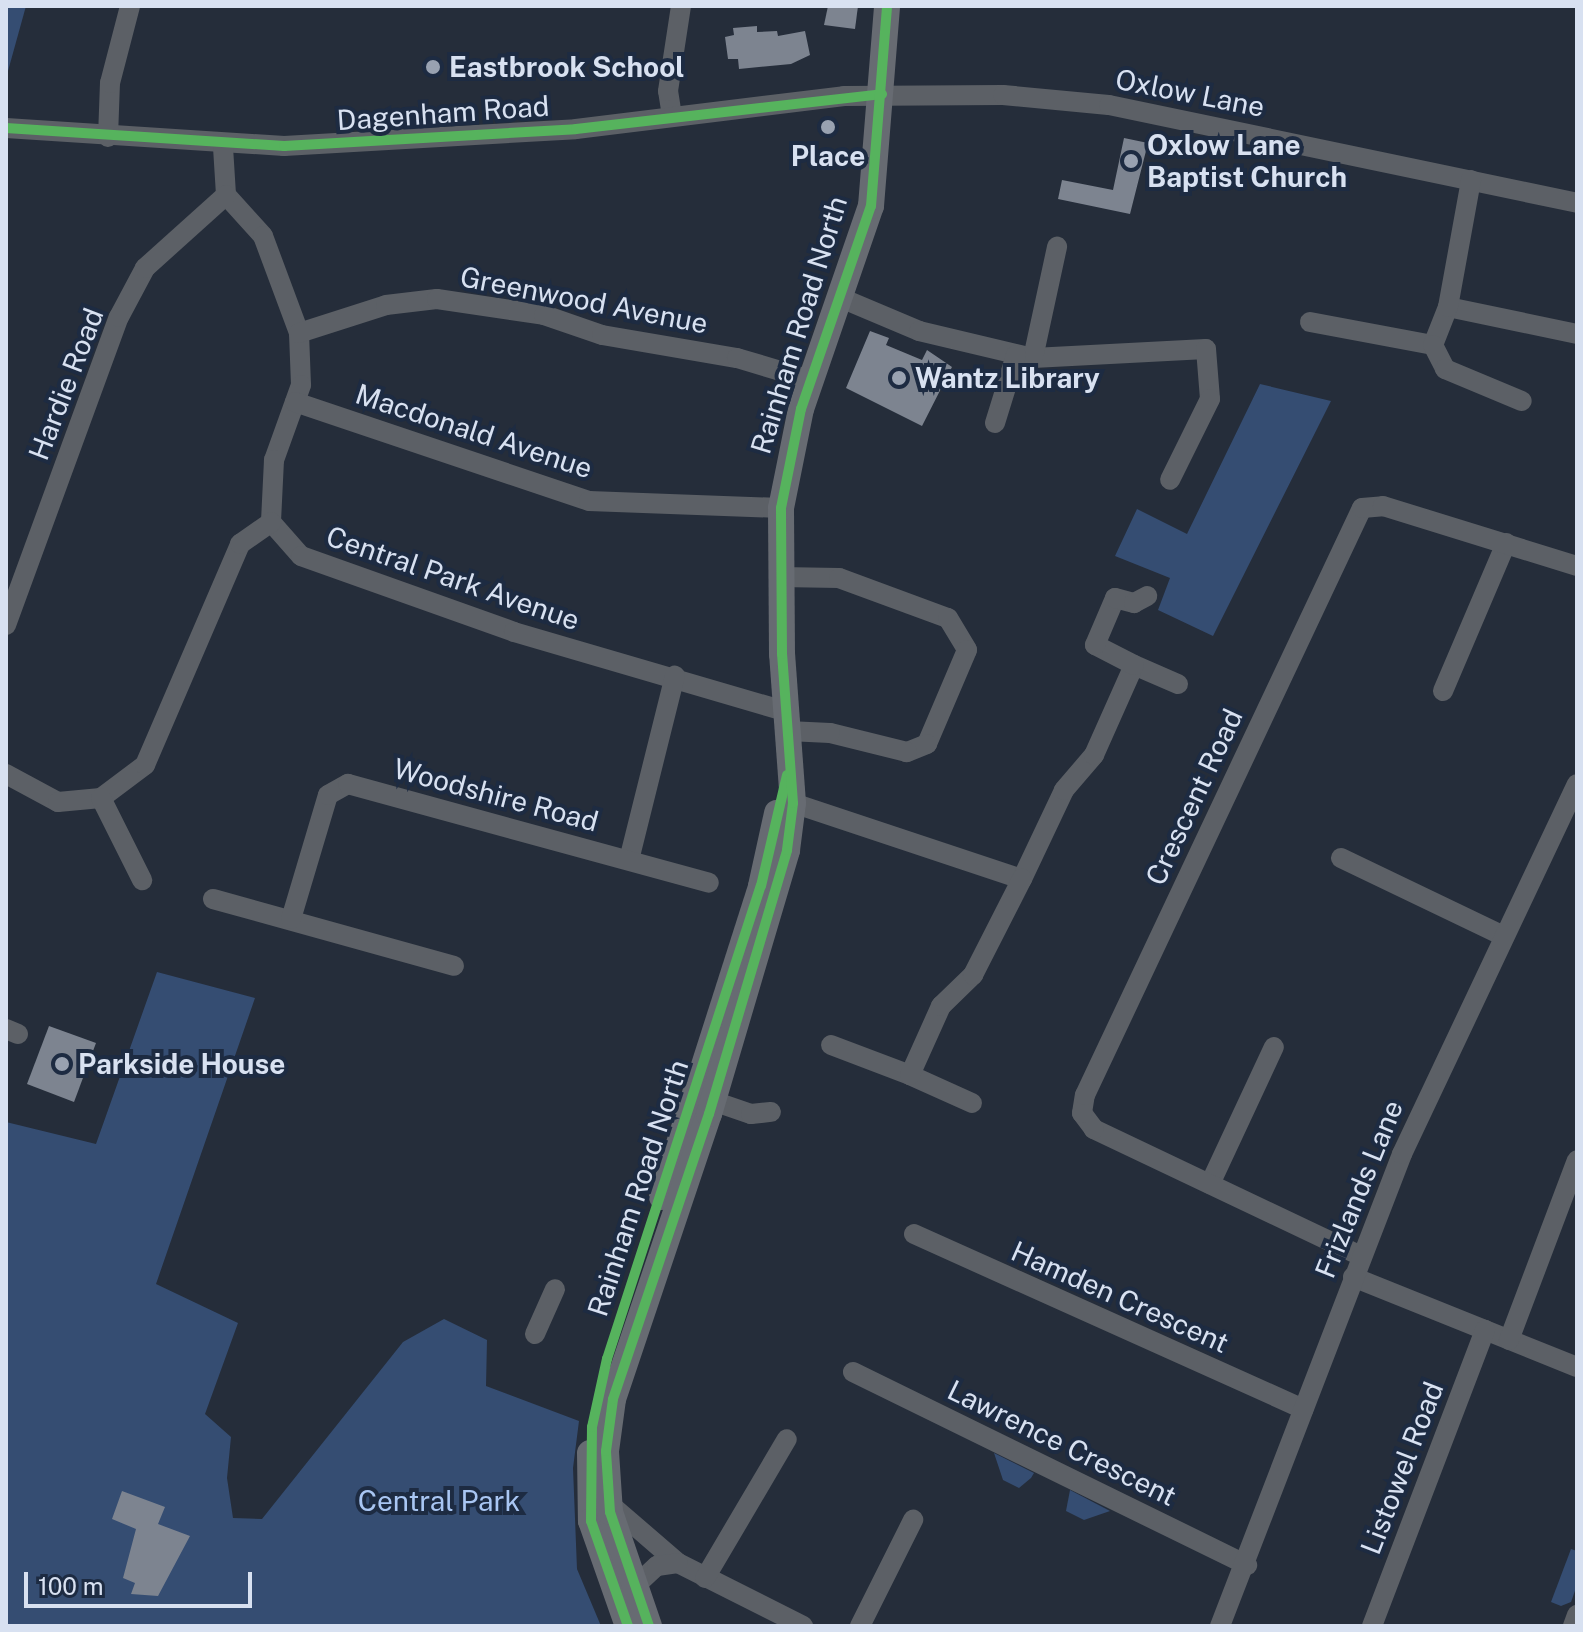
<!DOCTYPE html>
<style>
body{margin:0}
#map{position:relative;width:1583px;height:1632px;overflow:hidden;background:#252d3a;font-family:"Public Sans",sans-serif}
div>[style]{position:absolute}
.green>*{inset:0;background:#354d72}
.building>*{inset:0;background:#7d8490}
.minor>*{height:20px;margin:-10px;padding:0 10px;transform-origin:10px;border-radius:10px;background:#5c6066}
.major>*{height:26px;margin:-13px;padding:0 13px;transform-origin:13px;border-radius:13px;background:#676b72}
.cycleway>*{height:10px;margin:-5px;padding:0 5px;transform-origin:5px;border-radius:5px;background:#56b35d}
.dots>*{width:22px;height:22px;translate:-50% -50%;box-sizing:border-box;border:4px solid #1d2b42;border-radius:50%}
span{translate:-50% -50%;white-space:nowrap;text-align:center;line-height:1.15;-webkit-text-stroke:8px #1d2b42;paint-order:stroke}
.poi-label{font-size:28px;color:#d8e1f1;font-weight:700}
.left{translate:0 -50%;text-align:left}
.street-label{font-size:28px;color:#d8e1f1}
.park-label{font-size:28px;color:#a9c6f3}
.frame{position:absolute;inset:0;border:8px solid #d8e1f1;pointer-events:none}
.scale{position:absolute;left:24px;top:1572px;width:228px;height:36px;box-sizing:border-box;border:4px solid #d8e1f1;border-top:0;padding-left:10px;font-size:24px;line-height:28px;white-space:nowrap;color:#d8e1f1;-webkit-text-stroke:6px #1d2b42;paint-order:stroke}
</style>
<div id="map">
<div class="green">
<i style="clip-path:polygon(6px 6px,26px 6px,8px 71px,6px 71px)"></i>
<i style="clip-path:polygon(1260px 384px,1331px 401px,1213px 636px,1158px 610px,1170px 578px,1115px 556px,1137px 509px,1187px 534px)"></i>
<i style="clip-path:polygon(157px 972px,255px 998px,156px 1284px,238px 1323px,205px 1414px,231px 1437px,227px 1478px,233px 1518px,262px 1519px,403px 1342px,444px 1319px,487px 1340px,486px 1386px,579px 1421px,573px 1468px,577px 1569px,601px 1626px,6px 1626px,6px 1122px,96px 1144px)"></i>
<i style="clip-path:polygon(994px 1453px,1034px 1473px,1031px 1478px,1019px 1488px,1003px 1480px)"></i>
<i style="clip-path:polygon(1070px 1490px,1110px 1511px,1084px 1520px,1066px 1511px)"></i>
<i style="clip-path:polygon(1571px 1549px,1577px 1551px,1577px 1585px,1571px 1602px,1561px 1606px,1551px 1602px)"></i>
</div>
<div class="building">
<i style="clip-path:polygon(828px 6px,858px 6px,855px 29px,824px 25px)"></i>
<i style="clip-path:polygon(757px 26px,757px 32px,777px 31px,778px 36px,805px 31px,810px 55px,791px 64px,739px 69px,738px 59px,728px 59px,725px 37px,734px 35px,733px 28px)"></i>
<i style="clip-path:polygon(1124px 138px,1148px 143px,1130px 214px,1058px 199px,1062px 180px,1113px 190px)"></i>
<i style="clip-path:polygon(870px 331px,889px 338px,886px 345px,922px 360px,927px 350px,952px 367px,922px 426px,846px 388px)"></i>
<i style="clip-path:polygon(49px 1026px,96px 1043px,74px 1102px,27px 1084px)"></i>
<i style="clip-path:polygon(122px 1491px,165px 1507px,158px 1524px,190px 1536px,158px 1596px,131px 1594px,135px 1583px,123px 1578px,136px 1529px,112px 1519px)"></i>
</div>
<div class="minor">
<i style="left:672px;top:116px;width:25px;rotate:-99deg"></i>
<i style="left:668px;top:91px;width:86px;rotate:-81.3deg"></i>
<i style="left:6px;top:128px;width:279px;rotate:3.7deg"></i>
<i style="left:284px;top:146px;width:292px;rotate:-3.3deg"></i>
<i style="left:576px;top:129px;width:270px;rotate:-7deg"></i>
<i style="left:844px;top:96px;width:159px;rotate:-0.4deg"></i>
<i style="left:1003px;top:95px;width:106px;rotate:5.4deg"></i>
<i style="left:1109px;top:105px;width:478px;rotate:11.8deg"></i>
<i style="left:108px;top:137px;width:54px;rotate:-87.9deg"></i>
<i style="left:110px;top:83px;width:80px;rotate:-75.4deg"></i>
<i style="left:223px;top:147px;width:48px;rotate:86.4deg"></i>
<i style="left:226px;top:195px;width:55px;rotate:47.9deg"></i>
<i style="left:263px;top:236px;width:103px;rotate:69.6deg"></i>
<i style="left:299px;top:333px;width:52px;rotate:87.8deg"></i>
<i style="left:301px;top:385px;width:80px;rotate:109.8deg"></i>
<i style="left:274px;top:460px;width:62px;rotate:92.8deg"></i>
<i style="left:271px;top:522px;width:45px;rotate:48.6deg"></i>
<i style="left:301px;top:556px;width:226px;rotate:19.6deg"></i>
<i style="left:514px;top:632px;width:284px;rotate:16.3deg"></i>
<i style="left:841px;top:298px;width:85px;rotate:22.9deg"></i>
<i style="left:919px;top:331px;width:117px;rotate:13.3deg"></i>
<i style="left:1033px;top:358px;width:173px;rotate:-3deg"></i>
<i style="left:1206px;top:349px;width:50px;rotate:85.4deg"></i>
<i style="left:1210px;top:399px;width:90px;rotate:116.3deg"></i>
<i style="left:1448px;top:307px;width:132px;rotate:11.8deg"></i>
<i style="left:1310px;top:322px;width:125px;rotate:10.6deg"></i>
<i style="left:299px;top:333px;width:91px;rotate:-17.8deg"></i>
<i style="left:386px;top:305px;width:51px;rotate:-6.7deg"></i>
<i style="left:437px;top:299px;width:108px;rotate:8.5deg"></i>
<i style="left:544px;top:315px;width:61px;rotate:19deg"></i>
<i style="left:602px;top:335px;width:137px;rotate:9.7deg"></i>
<i style="left:737px;top:358px;width:77px;rotate:16.6deg"></i>
<i style="left:1433px;top:345px;width:41px;rotate:-68.5deg"></i>
<i style="left:1448px;top:307px;width:129px;rotate:-79.7deg"></i>
<i style="left:1433px;top:345px;width:27px;rotate:63deg"></i>
<i style="left:1445px;top:369px;width:83px;rotate:22.6deg"></i>
<i style="left:1033px;top:358px;width:114px;rotate:-77.8deg"></i>
<i style="left:295px;top:402px;width:310px;rotate:18.6deg"></i>
<i style="left:589px;top:501px;width:192px;rotate:2.1deg"></i>
<i style="left:995px;top:423px;width:71px;rotate:-72.8deg"></i>
<i style="left:780px;top:577px;width:59px;rotate:1deg"></i>
<i style="left:839px;top:578px;width:116px;rotate:20.2deg"></i>
<i style="left:948px;top:618px;width:37px;rotate:59deg"></i>
<i style="left:967px;top:650px;width:102px;rotate:113.1deg"></i>
<i style="left:927px;top:744px;width:22px;rotate:158deg"></i>
<i style="left:907px;top:752px;width:79px;rotate:-166.1deg"></i>
<i style="left:830px;top:733px;width:42px;rotate:-177.3deg"></i>
<i style="left:6px;top:625px;width:328px;rotate:-69.9deg"></i>
<i style="left:119px;top:317px;width:55px;rotate:-62deg"></i>
<i style="left:145px;top:268px;width:109px;rotate:-42deg"></i>
<i style="left:1134px;top:665px;width:48px;rotate:23.4deg"></i>
<i style="left:1443px;top:691px;width:161px;rotate:-66.9deg"></i>
<i style="left:6px;top:774px;width:59px;rotate:28.3deg"></i>
<i style="left:58px;top:802px;width:43px;rotate:-5.3deg"></i>
<i style="left:101px;top:798px;width:55px;rotate:-36.9deg"></i>
<i style="left:145px;top:765px;width:241px;rotate:-66.7deg"></i>
<i style="left:240px;top:544px;width:38px;rotate:-35deg"></i>
<i style="left:101px;top:798px;width:92px;rotate:63.4deg"></i>
<i style="left:793px;top:803px;width:241px;rotate:18.4deg"></i>
<i style="left:1022px;top:879px;width:98px;rotate:-64.7deg"></i>
<i style="left:1064px;top:790px;width:46px;rotate:-49.4deg"></i>
<i style="left:1094px;top:755px;width:98px;rotate:-66deg"></i>
<i style="left:1134px;top:665px;width:44px;rotate:-152.9deg"></i>
<i style="left:1095px;top:645px;width:51px;rotate:-66.9deg"></i>
<i style="left:1115px;top:598px;width:20px;rotate:15deg"></i>
<i style="left:1134px;top:603px;width:15px;rotate:-28deg"></i>
<i style="left:1341px;top:858px;width:178px;rotate:25.6deg"></i>
<i style="left:629px;top:860px;width:190px;rotate:-76deg"></i>
<i style="left:213px;top:899px;width:250px;rotate:15.5deg"></i>
<i style="left:291px;top:919px;width:129px;rotate:-73.4deg"></i>
<i style="left:328px;top:795px;width:23px;rotate:-29deg"></i>
<i style="left:348px;top:784px;width:374px;rotate:15.3deg"></i>
<i style="left:6px;top:1029px;width:13px;rotate:23deg"></i>
<i style="left:831px;top:1045px;width:85px;rotate:20.8deg"></i>
<i style="left:713px;top:1101px;width:40px;rotate:18.9deg"></i>
<i style="left:751px;top:1114px;width:20px;rotate:-6deg"></i>
<i style="left:972px;top:1103px;width:68px;rotate:-155.7deg"></i>
<i style="left:910px;top:1075px;width:76px;rotate:-65.8deg"></i>
<i style="left:941px;top:1006px;width:45px;rotate:-44.1deg"></i>
<i style="left:973px;top:975px;width:108px;rotate:-63deg"></i>
<i style="left:1210px;top:1184px;width:151px;rotate:-65deg"></i>
<i style="left:914px;top:1234px;width:427px;rotate:24.2deg"></i>
<i style="left:1361px;top:1256px;width:296px;rotate:-154.6deg"></i>
<i style="left:1094px;top:1129px;width:20px;rotate:-127deg"></i>
<i style="left:1082px;top:1113px;width:18px;rotate:-81deg"></i>
<i style="left:1085px;top:1095px;width:649px;rotate:-64.74deg"></i>
<i style="left:1362px;top:508px;width:21px;rotate:-5deg"></i>
<i style="left:1383px;top:506px;width:203px;rotate:17.2deg"></i>
<i style="left:1353px;top:1277px;width:241px;rotate:21.9deg"></i>
<i style="left:535px;top:1334px;width:49px;rotate:-66deg"></i>
<i style="left:1509px;top:1340px;width:192px;rotate:-69.3deg"></i>
<i style="left:853px;top:1372px;width:439px;rotate:26.1deg"></i>
<i style="left:612px;top:1506px;width:87px;rotate:40.8deg"></i>
<i style="left:678px;top:1563px;width:140px;rotate:26.7deg"></i>
<i style="left:705px;top:1578px;width:161px;rotate:-59.5deg"></i>
<i style="left:633px;top:1588px;width:33px;rotate:-43deg"></i>
<i style="left:657px;top:1566px;width:21px;rotate:-8deg"></i>
<i style="left:860px;top:1626px;width:119px;rotate:-63.4deg"></i>
<i style="left:1220px;top:1626px;width:506px;rotate:-68.91deg"></i>
<i style="left:1402px;top:1154px;width:409px;rotate:-64.7deg"></i>
<i style="left:1372px;top:1626px;width:317px;rotate:-69.1deg"></i>
<i style="left:1573px;top:1626px;width:12px;rotate:-70deg"></i>
</div>
<div class="major">
<i style="left:662px;top:1197px;width:326px;rotate:-72.3deg"></i>
<i style="left:761px;top:886px;width:75px;rotate:-77.6deg"></i>
<i style="left:590px;top:1453px;width:68px;rotate:89.2deg"></i>
<i style="left:591px;top:1521px;width:111px;rotate:70.6deg"></i>
<i style="left:649px;top:1626px;width:120px;rotate:-108.9deg"></i>
<i style="left:610px;top:1512px;width:61px;rotate:-93.8deg"></i>
<i style="left:606px;top:1451px;width:52px;rotate:-82.3deg"></i>
<i style="left:613px;top:1399px;width:301px;rotate:-71.4deg"></i>
<i style="left:709px;top:1114px;width:275px;rotate:-73.5deg"></i>
<i style="left:787px;top:850px;width:47px;rotate:-82.7deg"></i>
<i style="left:793px;top:803px;width:149px;rotate:-94.2deg"></i>
<i style="left:782px;top:654px;width:146px;rotate:-90.4deg"></i>
<i style="left:781px;top:508px;width:101px;rotate:-78.6deg"></i>
<i style="left:801px;top:409px;width:215px;rotate:-71deg"></i>
<i style="left:871px;top:206px;width:201px;rotate:-85.4deg"></i>
</div>
<div class="cycleway">
<i style="left:6px;top:128px;width:279px;rotate:3.7deg"></i>
<i style="left:284px;top:146px;width:292px;rotate:-3.3deg"></i>
<i style="left:576px;top:129px;width:308px;rotate:-6.5deg"></i>
<i style="left:628px;top:1626px;width:111px;rotate:-109.4deg"></i>
<i style="left:591px;top:1521px;width:94px;rotate:-89.4deg"></i>
<i style="left:592px;top:1427px;width:70px;rotate:-77.6deg"></i>
<i style="left:607px;top:1359px;width:497px;rotate:-72deg"></i>
<i style="left:761px;top:886px;width:114px;rotate:-76.8deg"></i>
<i style="left:649px;top:1626px;width:120px;rotate:-108.9deg"></i>
<i style="left:610px;top:1512px;width:61px;rotate:-93.8deg"></i>
<i style="left:606px;top:1451px;width:52px;rotate:-82.3deg"></i>
<i style="left:613px;top:1399px;width:301px;rotate:-71.4deg"></i>
<i style="left:709px;top:1114px;width:275px;rotate:-73.5deg"></i>
<i style="left:787px;top:850px;width:47px;rotate:-82.7deg"></i>
<i style="left:793px;top:803px;width:149px;rotate:-94.2deg"></i>
<i style="left:782px;top:654px;width:146px;rotate:-90.4deg"></i>
<i style="left:781px;top:508px;width:101px;rotate:-78.6deg"></i>
<i style="left:801px;top:409px;width:215px;rotate:-71deg"></i>
<i style="left:871px;top:206px;width:201px;rotate:-85.4deg"></i>
</div>
<div class="dots">
<i style="left:433px;top:67px;background:#99a2b1"></i>
<i style="left:828px;top:127px;background:#99a2b1"></i>
<i style="left:1131px;top:161px;background:#99a2b1"></i>
<i style="left:899px;top:378px;background:#99a2b1"></i>
<i style="left:62px;top:1064px;background:#99a2b1"></i>
</div>
<div class="poi-label">
<span class="left" style="left:449px;top:67px">Eastbrook School</span>
<span class="left" style="left:1147px;top:161px">Oxlow Lane<br>Baptist Church</span>
<span style="left:828px;top:156px">Place</span>
<span class="left" style="left:915px;top:378px">Wantz Library</span>
<span class="left" style="left:78px;top:1064px">Parkside House</span>
</div>
<div class="street-label">
<span style="left:1190px;top:93px;rotate:11deg">Oxlow Lane</span>
<span style="left:443px;top:113px;rotate:-4deg">Dagenham Road</span>
<span style="left:584px;top:300px;rotate:11deg">Greenwood Avenue</span>
<span style="left:799px;top:325px;rotate:-73deg">Rainham Road North</span>
<span style="left:66px;top:384px;rotate:-69deg">Hardie Road</span>
<span style="left:474px;top:431px;rotate:18deg">Macdonald Avenue</span>
<span style="left:453px;top:578px;rotate:19deg">Central Park Avenue</span>
<span style="left:496px;top:795px;rotate:15deg">Woodshire Road</span>
<span style="left:1194px;top:797px;rotate:-65deg">Crescent Road</span>
<span style="left:638px;top:1188px;rotate:-72deg">Rainham Road North</span>
<span style="left:1359px;top:1189px;rotate:-68deg">Frizlands Lane</span>
<span style="left:1120px;top:1297px;rotate:24deg">Hamden Crescent</span>
<span style="left:1062px;top:1443px;rotate:26deg">Lawrence Crescent</span>
<span style="left:1402px;top:1468px;rotate:-69deg">Listowel Road</span>
</div>
<div class="park-label">
<span style="left:439px;top:1501px">Central Park</span>
</div>
<div class="frame"></div>
<div class="scale">100 m</div>
</div>
